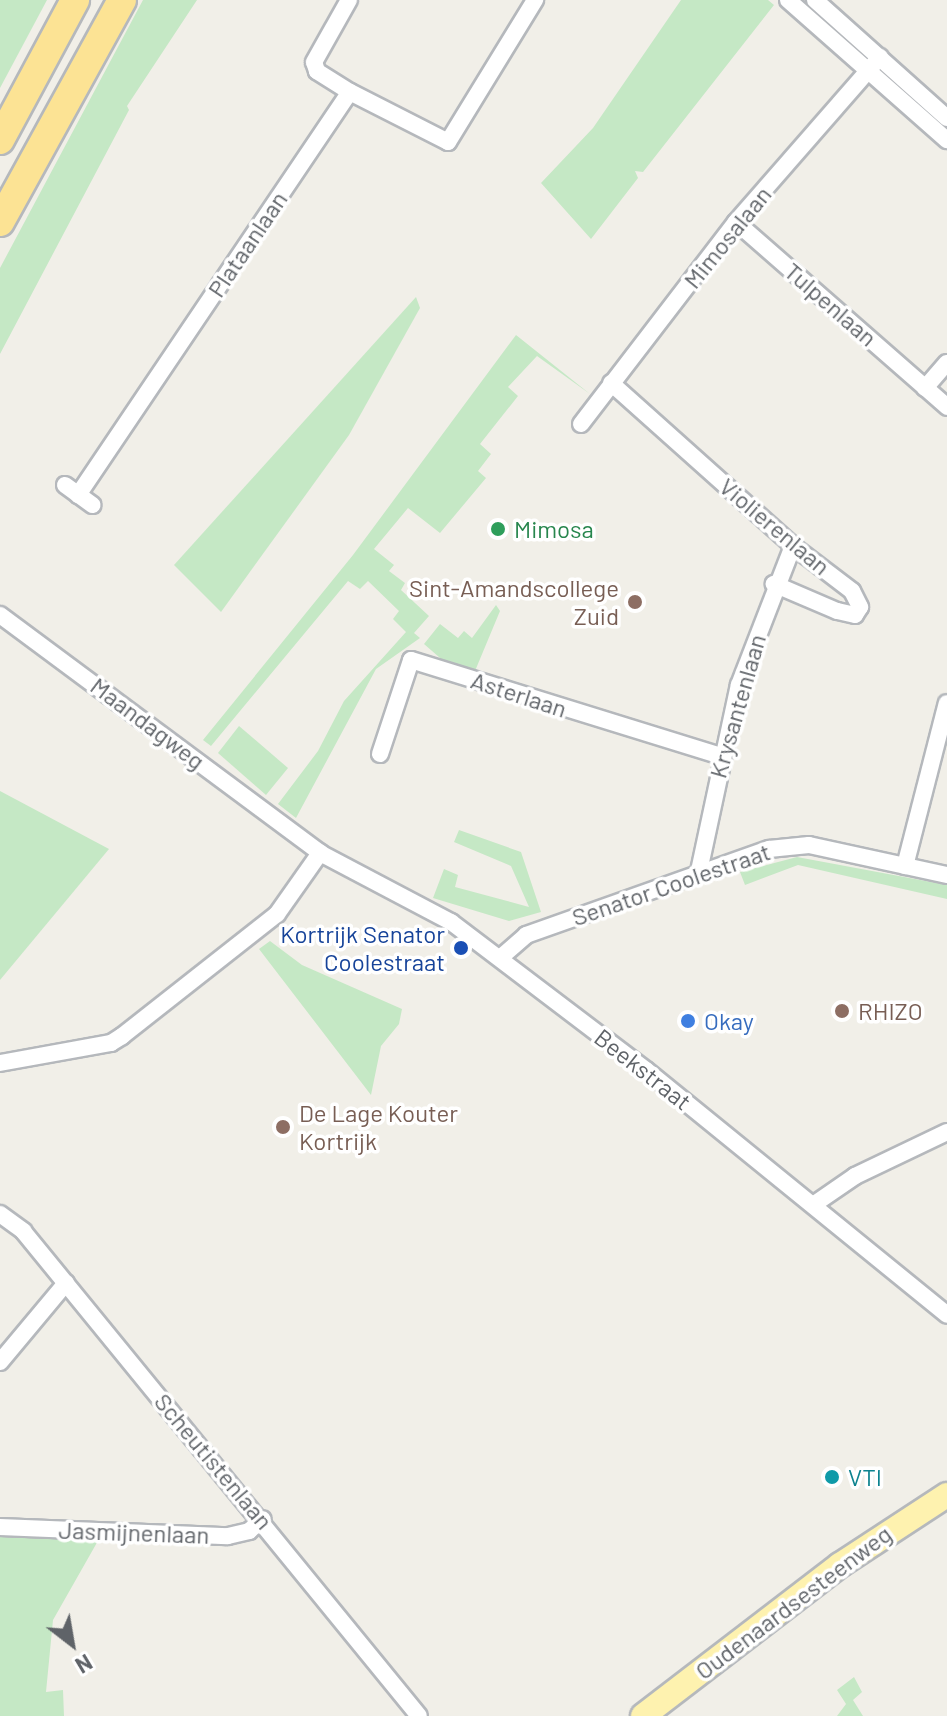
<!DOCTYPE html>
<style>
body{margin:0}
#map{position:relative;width:947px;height:1716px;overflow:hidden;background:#f1efe8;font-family:Barlow,sans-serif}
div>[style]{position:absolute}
.green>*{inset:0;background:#c5e8c5}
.roads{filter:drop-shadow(2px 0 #b5b8bc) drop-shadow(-2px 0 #b5b8bc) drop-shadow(0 2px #b5b8bc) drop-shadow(0 -2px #b5b8bc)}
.minor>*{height:16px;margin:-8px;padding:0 8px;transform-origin:8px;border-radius:8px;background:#fff}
.primary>*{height:24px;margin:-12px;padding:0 12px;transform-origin:12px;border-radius:12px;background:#fef2af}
.motorway>*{height:28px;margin:-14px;padding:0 14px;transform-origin:14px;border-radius:14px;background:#fce394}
.dots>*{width:22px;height:22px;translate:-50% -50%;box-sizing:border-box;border:4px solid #fff;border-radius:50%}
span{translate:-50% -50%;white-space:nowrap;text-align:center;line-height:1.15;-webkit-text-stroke:7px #fff;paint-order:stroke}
.street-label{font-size:24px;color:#5f6368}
.leisure-label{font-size:24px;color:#27864d}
.left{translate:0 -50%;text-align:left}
.education-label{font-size:24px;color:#785e54}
.right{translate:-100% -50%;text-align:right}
.transit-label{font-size:24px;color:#164399}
.shop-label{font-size:24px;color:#366cbe}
.culture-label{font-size:24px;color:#0d838f}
.north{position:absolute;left:32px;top:1604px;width:80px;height:80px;-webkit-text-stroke:6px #fff;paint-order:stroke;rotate:149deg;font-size:22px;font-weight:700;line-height:32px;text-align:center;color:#5f6368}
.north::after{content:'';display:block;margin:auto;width:28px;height:36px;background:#5f6368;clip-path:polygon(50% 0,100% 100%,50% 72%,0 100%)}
</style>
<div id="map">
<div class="green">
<i style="clip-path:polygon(0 0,47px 0,0 88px)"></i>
<i style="clip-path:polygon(143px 0,197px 0,127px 106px,129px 110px,0 354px,0 268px)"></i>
<i style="clip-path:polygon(681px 0,768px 0,774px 5px,643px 172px,635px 171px,638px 178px,591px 239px,541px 183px,593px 128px)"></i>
<i style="clip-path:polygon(416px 297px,420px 308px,349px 435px,221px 612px,174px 565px)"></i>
<i style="clip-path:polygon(516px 335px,590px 394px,537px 356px,508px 387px,518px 396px,480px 444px,491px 454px,478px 471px,486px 478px,440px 533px,408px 508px,374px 549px,394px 565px,389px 571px,405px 583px,401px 590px,429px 616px,414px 633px,420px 638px,376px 669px,296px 818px,278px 804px,318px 751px,344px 701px,406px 632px,393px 619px,399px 611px,368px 581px,360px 589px,348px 581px,211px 746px,203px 740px,353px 555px)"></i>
<i style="clip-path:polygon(496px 605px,500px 611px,475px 671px,447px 664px,424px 644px,440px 624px,458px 638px,464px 631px,472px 638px)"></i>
<i style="clip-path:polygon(239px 726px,288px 768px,266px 795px,218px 753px)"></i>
<i style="clip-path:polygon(0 791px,109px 849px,0 980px)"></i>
<i style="clip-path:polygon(459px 830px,521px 852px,541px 912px,509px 921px,433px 898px,444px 869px,458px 875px,455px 887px,529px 907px,511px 866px,454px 842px)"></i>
<i style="clip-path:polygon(797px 857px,947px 885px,947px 899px,798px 865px,745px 885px,740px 872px)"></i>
<i style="clip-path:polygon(270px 941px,302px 965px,402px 1009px,399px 1024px,381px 1046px,371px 1095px,259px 949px)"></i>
<i style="clip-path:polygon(0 1534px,99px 1539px,53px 1620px,46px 1692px,63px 1690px,64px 1716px,0 1716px)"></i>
<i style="clip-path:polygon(854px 1677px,862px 1692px,853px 1700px,863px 1716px,837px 1716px,846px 1704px,837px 1690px)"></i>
</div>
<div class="roads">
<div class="minor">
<i style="left:788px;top:0;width:212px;rotate:41.4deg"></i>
<i style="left:815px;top:0;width:177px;rotate:41.8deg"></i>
<i style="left:350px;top:92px;width:110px;rotate:27deg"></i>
<i style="left:448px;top:142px;width:167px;rotate:-58.5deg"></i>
<i style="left:736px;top:222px;width:281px;rotate:41.2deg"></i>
<i style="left:611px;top:383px;width:244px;rotate:41.8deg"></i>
<i style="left:793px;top:546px;width:74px;rotate:37.3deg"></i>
<i style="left:852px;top:591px;width:18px;rotate:63deg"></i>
<i style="left:860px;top:607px;width:9px;rotate:122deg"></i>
<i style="left:855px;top:615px;width:18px;rotate:-167deg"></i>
<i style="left:837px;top:611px;width:69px;rotate:-156.8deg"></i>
<i style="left:925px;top:388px;width:33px;rotate:-49deg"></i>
<i style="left:581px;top:424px;width:255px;rotate:-52.5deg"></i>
<i style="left:736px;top:222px;width:219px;rotate:-48.9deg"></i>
<i style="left:65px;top:485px;width:34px;rotate:36deg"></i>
<i style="left:78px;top:495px;width:486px;rotate:-56deg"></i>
<i style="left:350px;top:92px;width:39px;rotate:-148deg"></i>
<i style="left:317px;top:71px;width:9px;rotate:-108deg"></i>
<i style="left:314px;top:62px;width:71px;rotate:-60.6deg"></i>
<i style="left:0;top:615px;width:399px;rotate:36.6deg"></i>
<i style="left:320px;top:853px;width:148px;rotate:27.8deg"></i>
<i style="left:451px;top:922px;width:245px;rotate:37.2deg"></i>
<i style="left:646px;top:1070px;width:388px;rotate:39.1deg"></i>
<i style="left:380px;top:754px;width:99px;rotate:-71.7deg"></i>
<i style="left:411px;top:660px;width:325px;rotate:17.2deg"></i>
<i style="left:905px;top:866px;width:168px;rotate:-75.6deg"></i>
<i style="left:699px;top:871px;width:190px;rotate:-77.9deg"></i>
<i style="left:739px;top:685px;width:149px;rotate:-68.8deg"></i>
<i style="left:500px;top:958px;width:35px;rotate:-41deg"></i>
<i style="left:526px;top:935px;width:258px;rotate:-19.5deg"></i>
<i style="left:769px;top:849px;width:40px;rotate:-5.7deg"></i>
<i style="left:809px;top:845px;width:141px;rotate:12.3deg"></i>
<i style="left:0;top:1063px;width:113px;rotate:-10.2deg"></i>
<i style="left:111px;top:1043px;width:13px;rotate:-32deg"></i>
<i style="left:122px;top:1036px;width:197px;rotate:-38.2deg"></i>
<i style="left:277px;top:914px;width:75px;rotate:-54.8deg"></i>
<i style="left:813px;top:1205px;width:51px;rotate:-34.6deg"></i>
<i style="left:855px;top:1176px;width:102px;rotate:-25.6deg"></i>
<i style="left:0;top:1214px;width:29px;rotate:36deg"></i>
<i style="left:23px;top:1231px;width:626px;rotate:50.77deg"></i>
<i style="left:0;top:1362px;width:103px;rotate:-50.1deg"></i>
<i style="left:0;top:1527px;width:228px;rotate:2.3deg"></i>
<i style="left:228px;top:1536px;width:22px;rotate:-13deg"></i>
<i style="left:249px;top:1531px;width:18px;rotate:-41deg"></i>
</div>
<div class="primary">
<i style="left:643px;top:1716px;width:248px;rotate:-37.5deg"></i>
<i style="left:840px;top:1565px;width:128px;rotate:-33.2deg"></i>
</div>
<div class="motorway">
<i style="left:0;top:140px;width:159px;rotate:-61.8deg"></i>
<i style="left:0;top:222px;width:253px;rotate:-61.2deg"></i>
</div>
</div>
<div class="dots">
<i style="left:498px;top:529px;background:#2e9e5b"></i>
<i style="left:635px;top:602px;background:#8d6e63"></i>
<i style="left:461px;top:948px;background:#1a4fb4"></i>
<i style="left:842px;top:1011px;background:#8d6e63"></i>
<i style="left:688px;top:1021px;background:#3f7fe0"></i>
<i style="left:283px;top:1127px;background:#8d6e63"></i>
<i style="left:832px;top:1477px;background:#0f9aa8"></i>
</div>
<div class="street-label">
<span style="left:727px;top:237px;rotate:-51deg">Mimosalaan</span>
<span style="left:247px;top:244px;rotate:-56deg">Plataanlaan</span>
<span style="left:831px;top:304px;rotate:41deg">Tulpenlaan</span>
<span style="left:775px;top:526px;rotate:40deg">Violierenlaan</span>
<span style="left:519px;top:694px;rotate:18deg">Asterlaan</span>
<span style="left:737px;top:706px;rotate:-74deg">Krysantenlaan</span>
<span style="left:148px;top:723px;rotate:37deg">Maandagweg</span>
<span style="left:671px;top:884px;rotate:-19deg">Senator Coolestraat</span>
<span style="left:643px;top:1069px;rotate:38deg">Beekstraat</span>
<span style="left:214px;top:1461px;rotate:50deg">Scheutistenlaan</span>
<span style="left:134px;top:1532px;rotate:2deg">Jasmijnenlaan</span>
<span style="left:793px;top:1602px;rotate:-37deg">Oudenaardsesteenweg</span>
</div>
<div class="leisure-label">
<span class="left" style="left:514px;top:529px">Mimosa</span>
</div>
<div class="education-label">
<span class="right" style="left:619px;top:602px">Sint-Amandscollege<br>Zuid</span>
<span class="left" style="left:858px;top:1011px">RHIZO</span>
<span class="left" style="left:299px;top:1127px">De Lage Kouter<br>Kortrijk</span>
</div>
<div class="transit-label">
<span class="right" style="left:445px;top:948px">Kortrijk Senator<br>Coolestraat</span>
</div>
<div class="shop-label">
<span class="left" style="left:704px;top:1021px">Okay</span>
</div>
<div class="culture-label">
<span class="left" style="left:848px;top:1477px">VTI</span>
</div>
<div class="north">N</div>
</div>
